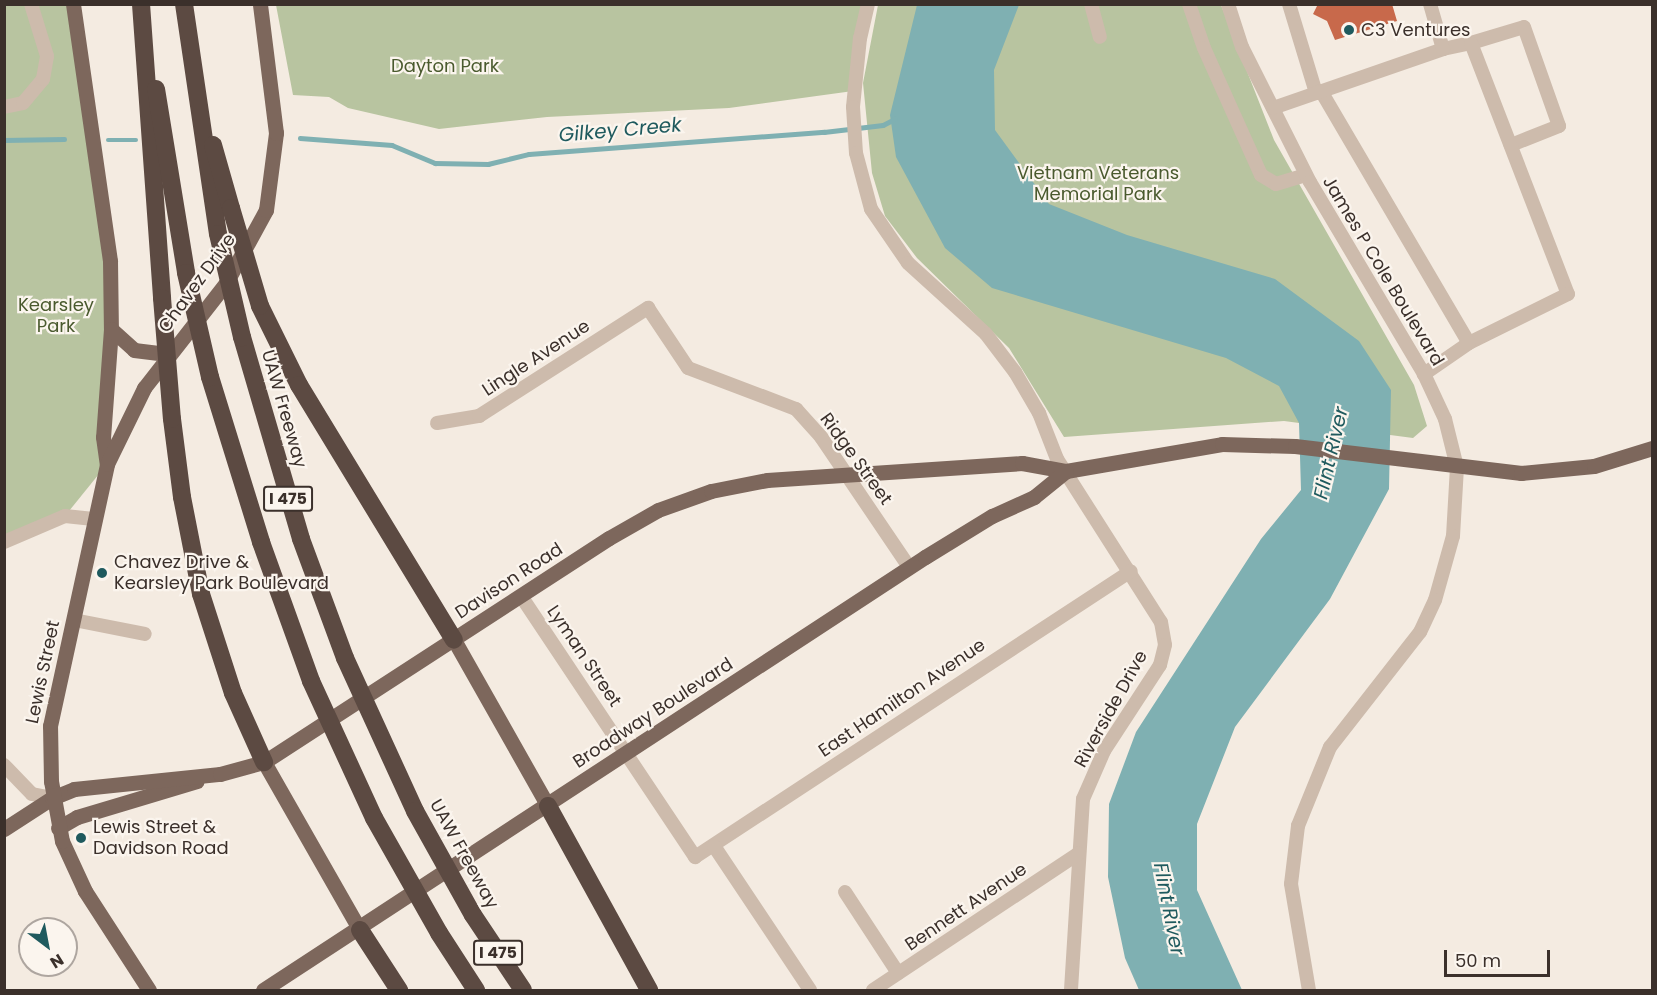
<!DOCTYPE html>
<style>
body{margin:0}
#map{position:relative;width:1657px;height:995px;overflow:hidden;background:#f4ebe1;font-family:Poppins,sans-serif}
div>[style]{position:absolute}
.green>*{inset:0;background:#b8c4a0}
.water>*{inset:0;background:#7fb0b2}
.stream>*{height:4.5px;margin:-2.25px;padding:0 2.25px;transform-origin:2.25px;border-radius:2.25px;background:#7fb0b2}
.building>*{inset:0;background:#c8694b}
.minor>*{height:14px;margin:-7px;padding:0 7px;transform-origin:7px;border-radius:7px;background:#cdbbac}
.major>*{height:15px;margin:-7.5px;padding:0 7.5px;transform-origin:7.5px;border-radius:7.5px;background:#7d675c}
.highway>*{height:18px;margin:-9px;padding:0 9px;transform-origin:9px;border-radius:9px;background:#5c4a42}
.highway-bridge>*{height:18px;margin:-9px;padding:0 9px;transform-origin:9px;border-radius:9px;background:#5c4a42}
.dots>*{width:16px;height:16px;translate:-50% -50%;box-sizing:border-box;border:3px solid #fbf5ee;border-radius:50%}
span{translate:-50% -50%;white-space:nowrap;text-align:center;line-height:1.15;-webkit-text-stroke:4.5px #fbf5ee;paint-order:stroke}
.shield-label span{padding:2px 4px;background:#fbf5ee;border:2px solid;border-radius:4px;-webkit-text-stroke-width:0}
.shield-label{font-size:16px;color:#3b302b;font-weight:700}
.poi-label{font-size:18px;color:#3b302b}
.left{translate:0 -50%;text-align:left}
.park-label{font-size:18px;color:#4a5a2e}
.street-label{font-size:18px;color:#3b302b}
.water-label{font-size:20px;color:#1f5a5e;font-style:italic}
.frame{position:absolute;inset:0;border:6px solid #3b302b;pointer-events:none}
.north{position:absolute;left:18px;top:917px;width:60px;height:60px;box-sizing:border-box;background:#fbf5ee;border:2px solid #aea6a0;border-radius:50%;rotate:148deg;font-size:16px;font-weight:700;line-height:24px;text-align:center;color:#3b302b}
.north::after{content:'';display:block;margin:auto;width:21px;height:27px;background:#1f5a5e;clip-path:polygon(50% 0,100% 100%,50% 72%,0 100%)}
.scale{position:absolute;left:1444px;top:950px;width:106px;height:27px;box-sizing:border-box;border:3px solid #3b302b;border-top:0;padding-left:8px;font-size:18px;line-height:21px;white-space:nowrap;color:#3b302b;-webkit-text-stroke:4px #fbf5ee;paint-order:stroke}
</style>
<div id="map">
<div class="green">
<i style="clip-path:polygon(4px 5px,73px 5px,107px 227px,107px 464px,65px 516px,4px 542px)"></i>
<i style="clip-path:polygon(276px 5px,868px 5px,853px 91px,729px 108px,547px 117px,439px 129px,348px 108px,329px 97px,293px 95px)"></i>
<i style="clip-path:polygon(878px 5px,1221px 5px,1274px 140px,1414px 385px,1427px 426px,1413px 438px,1284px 421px,1064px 437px,1009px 348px,917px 258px,885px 216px,872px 173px,863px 83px)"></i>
</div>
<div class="water">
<i style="clip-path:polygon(917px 5px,1019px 5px,994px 70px,995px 130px,1049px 204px,1127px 235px,1275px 279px,1359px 341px,1391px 390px,1389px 489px,1330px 599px,1235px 727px,1197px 824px,1197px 890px,1242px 990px,1139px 990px,1125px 958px,1108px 877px,1109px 804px,1136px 732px,1261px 539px,1301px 490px,1299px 423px,1279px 386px,1226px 358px,992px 288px,945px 248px,896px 157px,890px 115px)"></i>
</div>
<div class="stream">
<i style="left:300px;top:138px;width:92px;rotate:4.4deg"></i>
<i style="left:392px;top:145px;width:47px;rotate:22.7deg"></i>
<i style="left:435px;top:163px;width:53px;rotate:1.1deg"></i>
<i style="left:488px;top:164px;width:42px;rotate:-13.7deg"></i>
<i style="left:529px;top:154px;width:296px;rotate:-4.3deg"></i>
<i style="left:824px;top:132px;width:59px;rotate:-6.8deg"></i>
<i style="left:883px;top:125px;width:13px;rotate:-27deg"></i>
<i style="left:4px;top:140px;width:60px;rotate:-1deg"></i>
<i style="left:108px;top:140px;width:28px"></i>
</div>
<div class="building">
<i style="clip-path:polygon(1318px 4px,1392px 4px,1397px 21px,1335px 40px,1327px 21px,1313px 14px)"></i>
</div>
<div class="minor">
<i style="left:868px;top:4px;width:35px;rotate:103deg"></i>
<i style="left:860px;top:38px;width:69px;rotate:95.8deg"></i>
<i style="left:853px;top:107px;width:46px;rotate:86.3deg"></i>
<i style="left:856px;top:153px;width:58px;rotate:75deg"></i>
<i style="left:871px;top:209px;width:65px;rotate:55.6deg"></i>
<i style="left:908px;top:263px;width:105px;rotate:42.3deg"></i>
<i style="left:986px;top:334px;width:48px;rotate:52.7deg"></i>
<i style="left:1015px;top:372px;width:48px;rotate:59.7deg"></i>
<i style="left:1039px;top:413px;width:49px;rotate:68.6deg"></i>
<i style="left:1057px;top:459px;width:193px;rotate:57.5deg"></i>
<i style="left:1161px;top:622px;width:23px;rotate:80deg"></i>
<i style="left:1165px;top:645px;width:21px;rotate:104deg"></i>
<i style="left:1160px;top:665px;width:103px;rotate:123.1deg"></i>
<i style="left:1104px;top:751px;width:52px;rotate:113.6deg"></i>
<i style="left:1083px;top:799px;width:191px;rotate:93.6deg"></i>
<i style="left:1091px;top:4px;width:34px;rotate:75deg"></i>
<i style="left:1189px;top:4px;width:46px;rotate:71.2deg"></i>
<i style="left:1204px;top:48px;width:139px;rotate:65.8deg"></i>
<i style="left:1261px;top:175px;width:17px;rotate:31deg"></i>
<i style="left:1276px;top:184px;width:31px;rotate:-17deg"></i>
<i style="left:1228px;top:4px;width:45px;rotate:72deg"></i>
<i style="left:1242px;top:47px;width:151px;rotate:63.3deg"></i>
<i style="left:1310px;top:182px;width:223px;rotate:59.3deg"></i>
<i style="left:1424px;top:374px;width:50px;rotate:65deg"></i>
<i style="left:1445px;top:419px;width:49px;rotate:76deg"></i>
<i style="left:1457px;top:467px;width:69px;rotate:93.3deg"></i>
<i style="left:1453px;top:536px;width:66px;rotate:105.7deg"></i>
<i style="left:1435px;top:600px;width:35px;rotate:115deg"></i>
<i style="left:1420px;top:632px;width:146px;rotate:128deg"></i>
<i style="left:1330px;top:747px;width:85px;rotate:112.1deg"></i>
<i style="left:1298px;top:826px;width:58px;rotate:96.9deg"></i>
<i style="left:1291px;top:884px;width:108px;rotate:80.4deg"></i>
<i style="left:1289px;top:4px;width:93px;rotate:73.1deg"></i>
<i style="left:1471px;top:43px;width:55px;rotate:-16.8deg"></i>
<i style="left:1524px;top:27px;width:105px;rotate:70.5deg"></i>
<i style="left:1559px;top:126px;width:52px;rotate:158.4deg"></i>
<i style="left:1443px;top:49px;width:29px;rotate:-12deg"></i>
<i style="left:1471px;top:43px;width:269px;rotate:68.9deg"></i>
<i style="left:1568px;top:294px;width:110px;rotate:153.7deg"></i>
<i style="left:1321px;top:91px;width:292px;rotate:59.6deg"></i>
<i style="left:1469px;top:343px;width:55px;rotate:145.4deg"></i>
<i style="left:4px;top:107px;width:19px;rotate:-12deg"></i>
<i style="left:23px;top:103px;width:31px;rotate:-50deg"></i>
<i style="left:43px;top:79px;width:23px;rotate:-80deg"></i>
<i style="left:47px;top:56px;width:54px;rotate:-107.1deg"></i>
<i style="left:1273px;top:108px;width:180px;rotate:-19.1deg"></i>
<i style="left:1443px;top:49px;width:47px;rotate:-106.1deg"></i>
<i style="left:437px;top:423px;width:43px;rotate:-9.5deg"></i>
<i style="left:479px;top:416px;width:201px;rotate:-32.6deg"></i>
<i style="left:648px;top:308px;width:72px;rotate:56.3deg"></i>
<i style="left:688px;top:368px;width:116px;rotate:20.8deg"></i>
<i style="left:796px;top:409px;width:38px;rotate:48deg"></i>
<i style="left:821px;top:437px;width:157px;rotate:55.9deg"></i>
<i style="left:4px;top:542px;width:66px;rotate:-23.1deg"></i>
<i style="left:65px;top:516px;width:31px;rotate:6deg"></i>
<i style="left:521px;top:596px;width:314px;rotate:56.3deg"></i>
<i style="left:695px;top:857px;width:521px;rotate:-33.26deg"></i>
<i style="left:74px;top:620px;width:72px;rotate:11.2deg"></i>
<i style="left:4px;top:765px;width:40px;rotate:46deg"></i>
<i style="left:32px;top:794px;width:20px;rotate:11deg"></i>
<i style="left:714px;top:846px;width:173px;rotate:56.3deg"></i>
<i style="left:845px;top:892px;width:97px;rotate:56.8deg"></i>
<i style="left:873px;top:990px;width:247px;rotate:-33.6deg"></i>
</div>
<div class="major">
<i style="left:73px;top:4px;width:260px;rotate:81.8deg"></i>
<i style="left:110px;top:261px;width:68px;rotate:89.2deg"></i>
<i style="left:111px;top:329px;width:108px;rotate:94.2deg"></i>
<i style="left:103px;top:437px;width:27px;rotate:82deg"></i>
<i style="left:111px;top:329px;width:31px;rotate:42deg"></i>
<i style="left:134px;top:350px;width:35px;rotate:7deg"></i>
<i style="left:454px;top:640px;width:191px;rotate:60.5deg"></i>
<i style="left:264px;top:762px;width:193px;rotate:60.3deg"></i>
<i style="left:58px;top:828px;width:22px;rotate:-30deg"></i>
<i style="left:77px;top:817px;width:125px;rotate:-16.7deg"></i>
<i style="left:4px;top:829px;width:57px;rotate:-32.9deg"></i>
<i style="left:52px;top:798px;width:24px;rotate:-22deg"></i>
<i style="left:74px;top:789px;width:147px;rotate:-5.9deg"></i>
<i style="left:220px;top:774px;width:46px;rotate:-15.3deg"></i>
<i style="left:264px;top:762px;width:411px;rotate:-33deg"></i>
<i style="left:609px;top:538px;width:56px;rotate:-29.7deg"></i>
<i style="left:658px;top:510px;width:56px;rotate:-19.7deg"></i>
<i style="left:711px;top:491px;width:57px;rotate:-11.1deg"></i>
<i style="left:767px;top:480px;width:256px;rotate:-3.8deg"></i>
<i style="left:1022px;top:463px;width:45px;rotate:10.3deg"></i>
<i style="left:1066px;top:471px;width:158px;rotate:-9.8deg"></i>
<i style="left:1222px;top:444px;width:73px;rotate:1.6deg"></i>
<i style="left:1295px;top:446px;width:228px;rotate:6.8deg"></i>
<i style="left:1521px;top:473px;width:73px;rotate:-5.5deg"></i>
<i style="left:1594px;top:466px;width:61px;rotate:-17.2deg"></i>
<i style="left:149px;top:990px;width:118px;rotate:-122.9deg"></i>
<i style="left:85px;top:891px;width:55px;rotate:-114.7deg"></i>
<i style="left:62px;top:841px;width:61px;rotate:-100.4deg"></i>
<i style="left:51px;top:781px;width:55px;rotate:-91deg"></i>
<i style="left:50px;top:726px;width:268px;rotate:-77.7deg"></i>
<i style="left:107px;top:464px;width:85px;rotate:-64deg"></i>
<i style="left:144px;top:388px;width:133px;rotate:-52deg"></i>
<i style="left:226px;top:283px;width:83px;rotate:-61.3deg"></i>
<i style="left:266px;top:210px;width:78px;rotate:-82.6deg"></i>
<i style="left:276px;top:133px;width:130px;rotate:-97.1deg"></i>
<i style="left:263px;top:990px;width:791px;rotate:-33.19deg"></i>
<i style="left:925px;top:557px;width:79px;rotate:-31.5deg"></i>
<i style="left:992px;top:516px;width:46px;rotate:-24.3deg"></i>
<i style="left:1034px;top:497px;width:41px;rotate:-39.1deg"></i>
</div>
<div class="highway">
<i style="left:141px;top:4px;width:295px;rotate:85.9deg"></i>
<i style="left:184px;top:4px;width:232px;rotate:81.6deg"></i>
<i style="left:156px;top:89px;width:186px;rotate:80.7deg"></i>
<i style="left:213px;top:145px;width:66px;rotate:74.1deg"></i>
<i style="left:260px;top:306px;width:88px;rotate:63.7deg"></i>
<i style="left:299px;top:385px;width:298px;rotate:58.7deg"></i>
<i style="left:242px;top:337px;width:210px;rotate:73.7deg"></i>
<i style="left:301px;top:539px;width:127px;rotate:69.7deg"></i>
<i style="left:210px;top:377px;width:173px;rotate:72.8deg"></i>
<i style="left:261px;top:542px;width:148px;rotate:70.2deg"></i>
<i style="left:172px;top:419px;width:79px;rotate:82.7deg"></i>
<i style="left:182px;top:497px;width:99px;rotate:78.9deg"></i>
<i style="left:201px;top:594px;width:104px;rotate:72.1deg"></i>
<i style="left:233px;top:693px;width:76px;rotate:65.8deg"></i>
<i style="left:548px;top:806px;width:210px;rotate:61.2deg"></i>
<i style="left:473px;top:915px;width:90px;rotate:56.3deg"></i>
<i style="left:360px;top:930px;width:72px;rotate:57deg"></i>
<i style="left:439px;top:933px;width:68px;rotate:57deg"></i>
</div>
<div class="highway-bridge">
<i style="left:231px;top:208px;width:102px;rotate:73.5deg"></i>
<i style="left:218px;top:234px;width:106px;rotate:76.9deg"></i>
<i style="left:186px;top:273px;width:107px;rotate:77deg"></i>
<i style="left:162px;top:298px;width:121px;rotate:85.3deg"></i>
<i style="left:345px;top:658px;width:168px;rotate:65.4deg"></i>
<i style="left:415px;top:811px;width:119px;rotate:60.9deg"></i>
<i style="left:311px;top:681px;width:151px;rotate:65.3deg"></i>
<i style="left:374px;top:818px;width:132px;rotate:60.5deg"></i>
</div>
<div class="dots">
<i style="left:1349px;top:30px;background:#1f5a5e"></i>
<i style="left:102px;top:573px;background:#1f5a5e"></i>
<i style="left:81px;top:838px;background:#1f5a5e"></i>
</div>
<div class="shield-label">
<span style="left:288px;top:499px">I 475</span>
<span style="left:498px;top:953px">I 475</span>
</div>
<div class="poi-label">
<span class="left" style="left:1361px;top:30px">C3 Ventures</span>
<span class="left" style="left:114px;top:573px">Chavez Drive &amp;<br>Kearsley Park Boulevard</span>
<span class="left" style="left:93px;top:838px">Lewis Street &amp;<br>Davidson Road</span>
</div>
<div class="park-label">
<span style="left:445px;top:66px">Dayton Park</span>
<span style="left:1098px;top:184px">Vietnam Veterans<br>Memorial Park</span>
<span style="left:56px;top:316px">Kearsley<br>Park</span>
</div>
<div class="street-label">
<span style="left:1383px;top:271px;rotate:59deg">James P Cole Boulevard</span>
<span style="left:197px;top:283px;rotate:-54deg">Chavez Drive</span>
<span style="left:536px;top:358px;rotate:-33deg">Lingle Avenue</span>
<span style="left:284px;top:409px;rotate:74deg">UAW Freeway</span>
<span style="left:856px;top:459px;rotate:54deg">Ridge Street</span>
<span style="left:509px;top:581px;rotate:-33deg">Davison Road</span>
<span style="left:584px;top:656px;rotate:56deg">Lyman Street</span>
<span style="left:43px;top:672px;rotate:-78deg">Lewis Street</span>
<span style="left:902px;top:698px;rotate:-34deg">East Hamilton Avenue</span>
<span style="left:1111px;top:709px;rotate:-61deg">Riverside Drive</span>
<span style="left:653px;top:713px;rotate:-33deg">Broadway Boulevard</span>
<span style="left:464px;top:854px;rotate:61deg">UAW Freeway</span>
<span style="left:966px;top:907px;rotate:-34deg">Bennett Avenue</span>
</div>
<div class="water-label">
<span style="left:620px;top:130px;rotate:-5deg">Gilkey Creek</span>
<span style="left:1331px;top:453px;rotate:-77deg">Flint River</span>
<span style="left:1169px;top:909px;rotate:79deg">Flint River</span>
</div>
<div class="frame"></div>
<div class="north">N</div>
<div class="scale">50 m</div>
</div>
